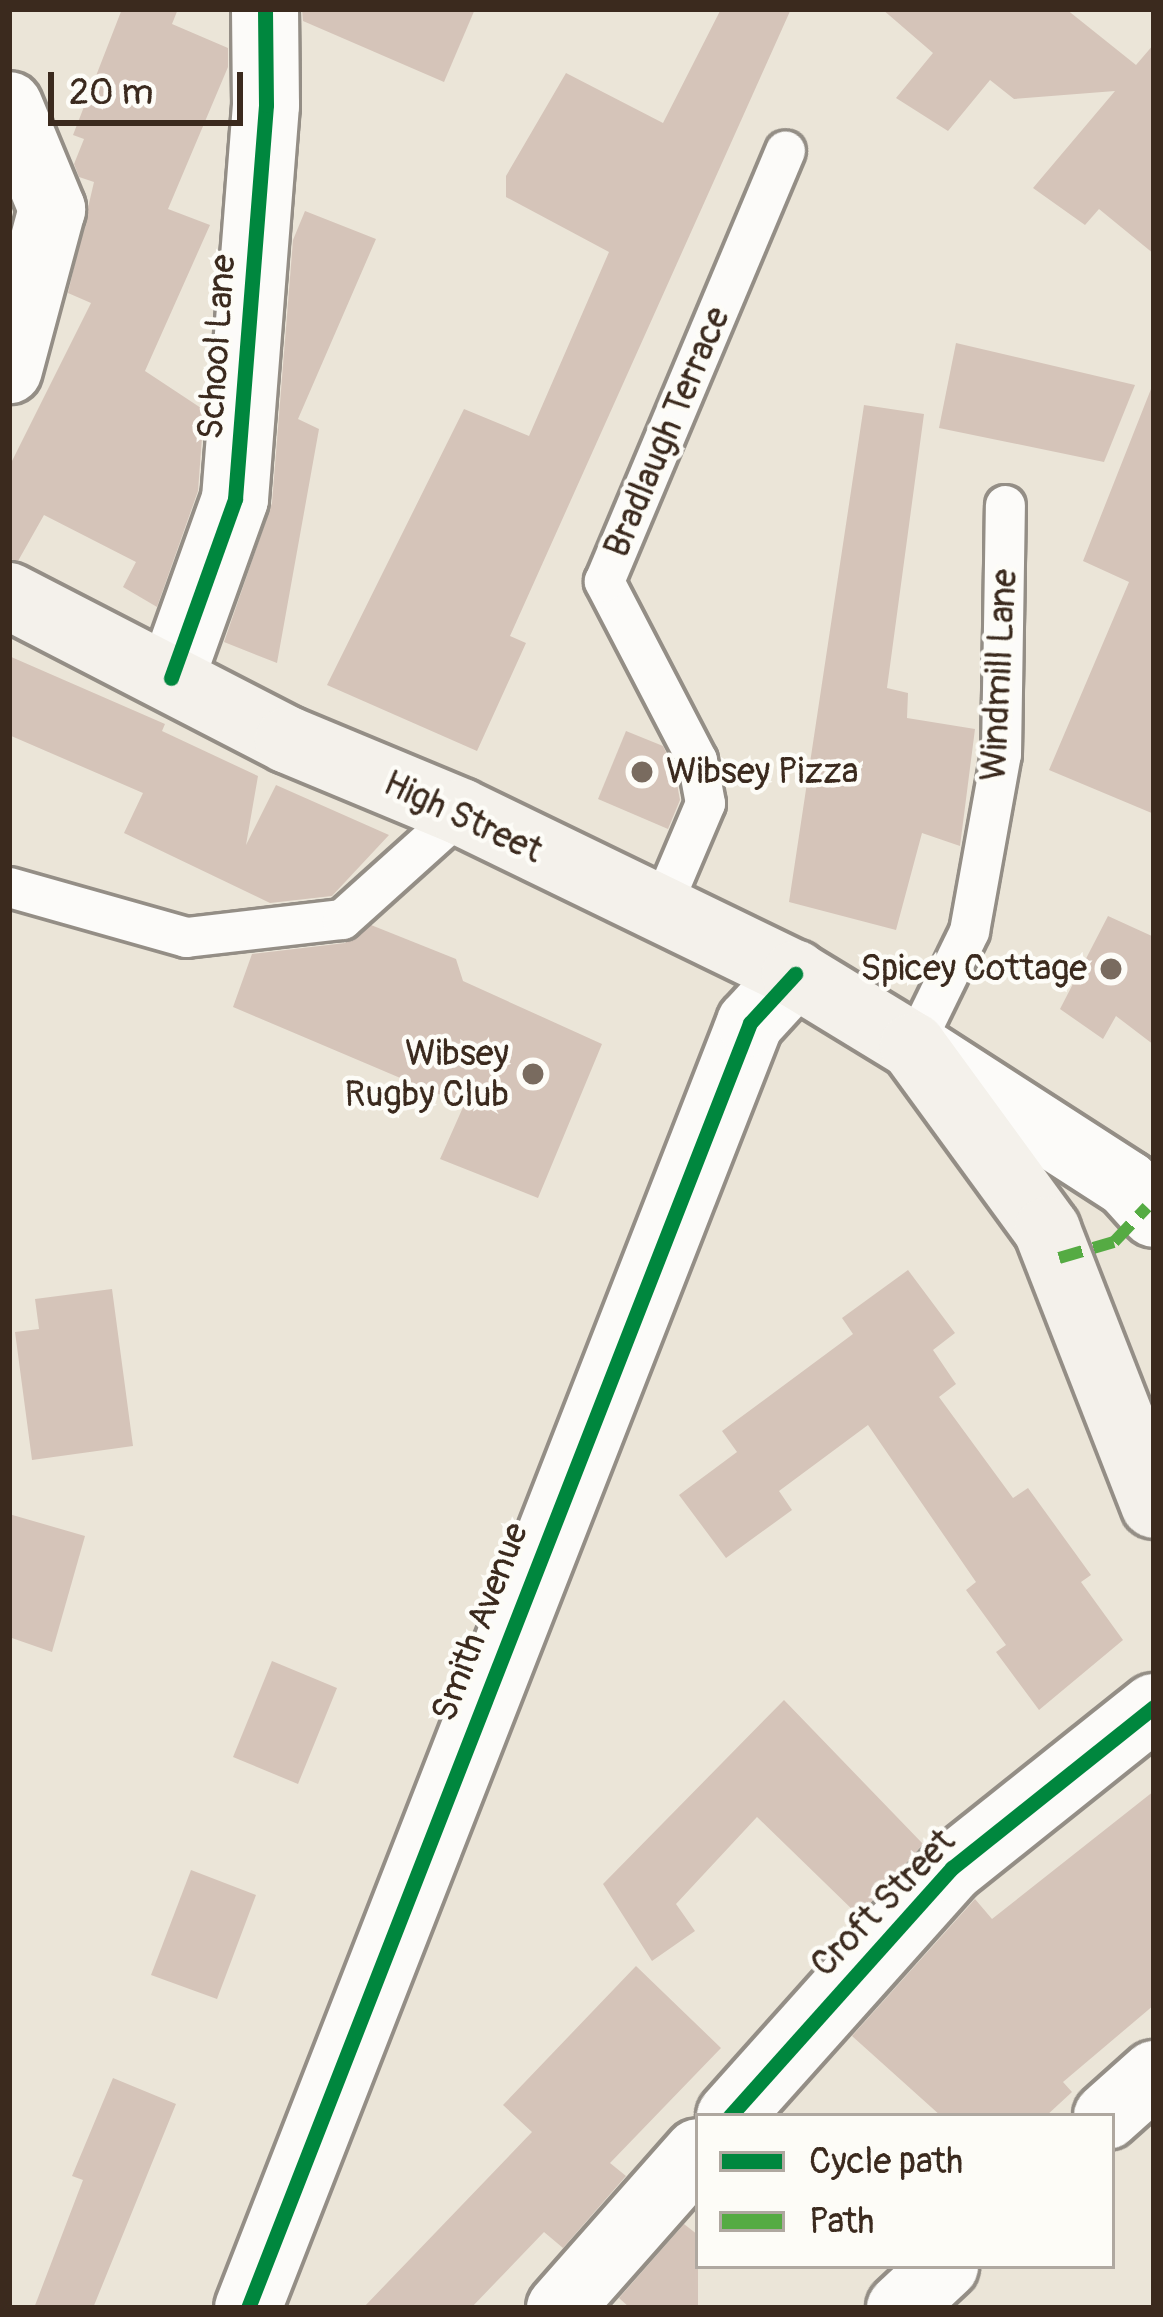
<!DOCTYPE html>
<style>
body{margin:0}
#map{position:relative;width:1163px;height:2317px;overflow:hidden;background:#ebe5d8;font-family:Pangolin,sans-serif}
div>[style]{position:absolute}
.building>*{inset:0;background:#d5c4b9}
.roads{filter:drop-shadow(3px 0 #948e86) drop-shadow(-3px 0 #948e86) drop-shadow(0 3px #948e86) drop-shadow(0 -3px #948e86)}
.service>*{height:39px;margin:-19.5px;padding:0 19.5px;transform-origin:19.5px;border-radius:19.5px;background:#fcfbf9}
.minor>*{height:66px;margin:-33px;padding:0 33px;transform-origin:33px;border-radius:33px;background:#fcfbf9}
.secondary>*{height:66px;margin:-33px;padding:0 33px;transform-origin:33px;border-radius:33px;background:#f4f1eb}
.quiet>*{height:12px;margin-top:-6px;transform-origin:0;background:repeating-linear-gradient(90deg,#55ab43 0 24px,transparent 0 36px)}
.cycleway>*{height:15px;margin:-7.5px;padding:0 7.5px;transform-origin:7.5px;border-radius:7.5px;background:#00873e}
.dots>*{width:33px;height:33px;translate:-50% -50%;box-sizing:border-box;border:6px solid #fdfcf7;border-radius:50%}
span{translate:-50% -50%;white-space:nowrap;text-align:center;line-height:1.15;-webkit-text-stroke:9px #fdfcf7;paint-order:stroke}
.street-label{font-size:36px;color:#3b2a1e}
.poi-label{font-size:36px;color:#3b2a1e}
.left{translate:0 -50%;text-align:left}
.right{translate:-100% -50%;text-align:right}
.frame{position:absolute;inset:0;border:12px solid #3b2a1e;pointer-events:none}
.legend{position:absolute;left:695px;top:2113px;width:420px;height:156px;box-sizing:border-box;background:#fdfcf7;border:3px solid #afa8a0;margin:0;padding:15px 21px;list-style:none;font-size:36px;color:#3b2a1e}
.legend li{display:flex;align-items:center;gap:24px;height:60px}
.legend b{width:60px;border:3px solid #afa8a0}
.scale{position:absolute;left:48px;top:72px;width:195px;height:54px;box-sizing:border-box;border:6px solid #3b2a1e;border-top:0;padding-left:15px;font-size:36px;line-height:42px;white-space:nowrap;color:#3b2a1e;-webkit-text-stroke:9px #fdfcf7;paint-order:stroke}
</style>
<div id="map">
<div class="building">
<i style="clip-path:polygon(122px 9px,178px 9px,172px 24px,228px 48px,228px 67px,168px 209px,210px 225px,145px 371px,204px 410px,198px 491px,157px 607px,123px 587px,136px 562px,44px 515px,18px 561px,9px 559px,9px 467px,91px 303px,68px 293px,94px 182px,79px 177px,74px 164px,84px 139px,73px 135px)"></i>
<i style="clip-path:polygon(302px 9px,475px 9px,444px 82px,303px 21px)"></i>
<i style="clip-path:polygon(721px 9px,791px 9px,510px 636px,526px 643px,477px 751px,327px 685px,464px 409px,529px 436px,609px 252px,506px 197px,506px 176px,566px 73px,663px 123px)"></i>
<i style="clip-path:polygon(882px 9px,1066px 9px,1136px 65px,1154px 44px,1154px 254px,1099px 209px,1085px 225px,1033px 188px,1115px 91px,1014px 99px,990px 80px,948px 131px,896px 98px,933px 53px)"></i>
<i style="clip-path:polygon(305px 211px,376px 239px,298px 419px,319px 429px,277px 663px,224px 642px,272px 503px,293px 240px)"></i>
<i style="clip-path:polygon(956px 343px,1135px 385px,1104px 462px,939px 428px)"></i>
<i style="clip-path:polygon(1151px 389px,1154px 390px,1154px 814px,1049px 770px,1129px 582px,1083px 561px)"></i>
<i style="clip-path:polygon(864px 405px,924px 414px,887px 688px,908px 693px,907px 718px,975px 729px,960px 846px,922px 833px,896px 930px,789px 902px)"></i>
<i style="clip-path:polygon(9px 656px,165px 724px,162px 731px,258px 776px,246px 845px,276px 785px,389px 835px,332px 896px,270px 903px,124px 833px,143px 793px,9px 735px)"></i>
<i style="clip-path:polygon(626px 731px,663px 746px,674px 768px,680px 800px,668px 829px,598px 799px)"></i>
<i style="clip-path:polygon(1108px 916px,1154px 937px,1154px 1045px,1116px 1016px,1103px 1039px,1060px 1009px)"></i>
<i style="clip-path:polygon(371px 925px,456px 959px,463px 981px,602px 1044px,538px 1198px,440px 1159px,464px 1105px,233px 1007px,252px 954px,345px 943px)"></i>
<i style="clip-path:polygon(908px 1270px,955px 1333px,933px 1350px,956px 1384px,939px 1397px,1013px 1498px,1028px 1488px,1091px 1575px,1081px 1582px,1123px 1640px,1039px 1710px,996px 1652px,1006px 1645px,966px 1590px,976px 1582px,868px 1425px,779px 1491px,792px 1510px,726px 1558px,679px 1495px,737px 1452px,722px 1431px,853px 1334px,842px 1318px)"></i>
<i style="clip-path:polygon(112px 1289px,133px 1446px,32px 1460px,15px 1332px,39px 1329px,35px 1299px)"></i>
<i style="clip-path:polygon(9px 1514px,85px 1536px,52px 1652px,9px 1637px)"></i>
<i style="clip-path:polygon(272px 1661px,337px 1688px,298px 1784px,233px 1757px)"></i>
<i style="clip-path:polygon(784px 1700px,923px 1844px,859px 1916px,757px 1817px,676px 1904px,695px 1931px,652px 1961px,603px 1884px)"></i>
<i style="clip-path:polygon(1154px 1791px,1154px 2005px,1063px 2082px,1072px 2092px,1046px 2116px,941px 2116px,852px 2036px,975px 1899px,992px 1919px)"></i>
<i style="clip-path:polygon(191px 1870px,256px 1895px,217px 1999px,151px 1975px)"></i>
<i style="clip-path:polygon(636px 1966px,721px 2048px,610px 2163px,626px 2176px,563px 2248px,544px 2232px,471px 2308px,363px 2308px,532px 2132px,503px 2105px)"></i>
<i style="clip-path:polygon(113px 2078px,176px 2104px,93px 2308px,34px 2308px,83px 2180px,72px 2176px)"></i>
<i style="clip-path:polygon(684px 2224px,698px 2235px,698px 2308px,630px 2308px,619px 2298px)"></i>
</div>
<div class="roads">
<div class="service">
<i style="left:9px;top:887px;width:184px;rotate:15.8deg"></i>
<i style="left:186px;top:937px;width:157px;rotate:-6.6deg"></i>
<i style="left:342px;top:919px;width:160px;rotate:-42deg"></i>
<i style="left:660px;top:909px;width:115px;rotate:-67deg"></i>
<i style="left:705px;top:803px;width:44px;rotate:-100.5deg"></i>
<i style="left:697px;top:760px;width:202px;rotate:-117.5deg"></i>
<i style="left:604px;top:581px;width:467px;rotate:-67.2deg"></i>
<i style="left:913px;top:1046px;width:128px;rotate:-64deg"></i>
<i style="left:969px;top:931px;width:180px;rotate:-79.8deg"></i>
<i style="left:1001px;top:754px;width:249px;rotate:-89.1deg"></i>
</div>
<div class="minor">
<i style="left:9px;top:105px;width:113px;rotate:67.5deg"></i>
<i style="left:52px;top:209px;width:167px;rotate:105deg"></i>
<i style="left:171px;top:678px;width:190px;rotate:-70.3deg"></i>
<i style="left:235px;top:499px;width:395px;rotate:-85.5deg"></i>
<i style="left:266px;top:105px;width:96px;rotate:-90.6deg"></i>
<i style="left:916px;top:1048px;width:251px;rotate:32.8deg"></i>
<i style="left:1127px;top:1184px;width:40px;rotate:48deg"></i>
<i style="left:730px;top:2116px;width:333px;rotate:-48.2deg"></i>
<i style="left:952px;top:1868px;width:258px;rotate:-38.6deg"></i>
<i style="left:1107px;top:2116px;width:63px;rotate:-41.8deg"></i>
<i style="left:248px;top:2308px;width:1380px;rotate:-68.66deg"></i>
<i style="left:750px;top:1023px;width:67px;rotate:-47.4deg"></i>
<i style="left:560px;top:2308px;width:208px;rotate:-48.5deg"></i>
<i style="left:900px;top:2308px;width:62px;rotate:-43deg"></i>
</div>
<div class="secondary">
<i style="left:9px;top:596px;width:314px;rotate:27.3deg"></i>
<i style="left:288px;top:740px;width:187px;rotate:22.6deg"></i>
<i style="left:461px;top:812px;width:371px;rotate:25.9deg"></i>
<i style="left:795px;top:974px;width:138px;rotate:31.4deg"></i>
<i style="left:913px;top:1046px;width:228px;rotate:53.9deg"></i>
<i style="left:1047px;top:1230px;width:295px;rotate:68.7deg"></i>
</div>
</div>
<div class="quiet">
<i style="left:1059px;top:1258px;width:57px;rotate:-16.2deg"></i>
<i style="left:1114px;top:1242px;width:48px;rotate:-46.7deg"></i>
</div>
<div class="cycleway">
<i style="left:171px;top:678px;width:190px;rotate:-70.3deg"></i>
<i style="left:235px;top:499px;width:395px;rotate:-85.5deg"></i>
<i style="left:266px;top:105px;width:96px;rotate:-90.6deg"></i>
<i style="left:730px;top:2116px;width:333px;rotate:-48.2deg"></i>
<i style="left:952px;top:1868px;width:258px;rotate:-38.6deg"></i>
<i style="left:248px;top:2308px;width:1380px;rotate:-68.66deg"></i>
<i style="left:750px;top:1023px;width:67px;rotate:-47.4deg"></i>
</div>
<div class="dots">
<i style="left:642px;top:772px;background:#796b5f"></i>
<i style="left:1111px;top:969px;background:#796b5f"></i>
<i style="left:533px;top:1074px;background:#796b5f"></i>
</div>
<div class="street-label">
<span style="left:217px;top:347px;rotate:-86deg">School Lane</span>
<span style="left:667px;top:432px;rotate:-67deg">Bradlaugh Terrace</span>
<span style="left:999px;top:675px;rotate:-87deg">Windmill Lane</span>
<span style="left:463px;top:817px;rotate:25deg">High Street</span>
<span style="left:480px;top:1622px;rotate:-69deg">Smith Avenue</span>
<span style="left:883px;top:1903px;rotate:-46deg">Croft Street</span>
</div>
<div class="poi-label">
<span class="left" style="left:666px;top:772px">Wibsey Pizza</span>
<span class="right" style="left:1087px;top:969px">Spicey Cottage</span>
<span class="right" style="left:509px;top:1074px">Wibsey<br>Rugby Club</span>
</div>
<div class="frame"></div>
<ul class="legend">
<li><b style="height:15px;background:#00873e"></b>Cycle path</li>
<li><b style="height:15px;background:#55ab43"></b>Path</li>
</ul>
<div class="scale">20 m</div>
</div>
